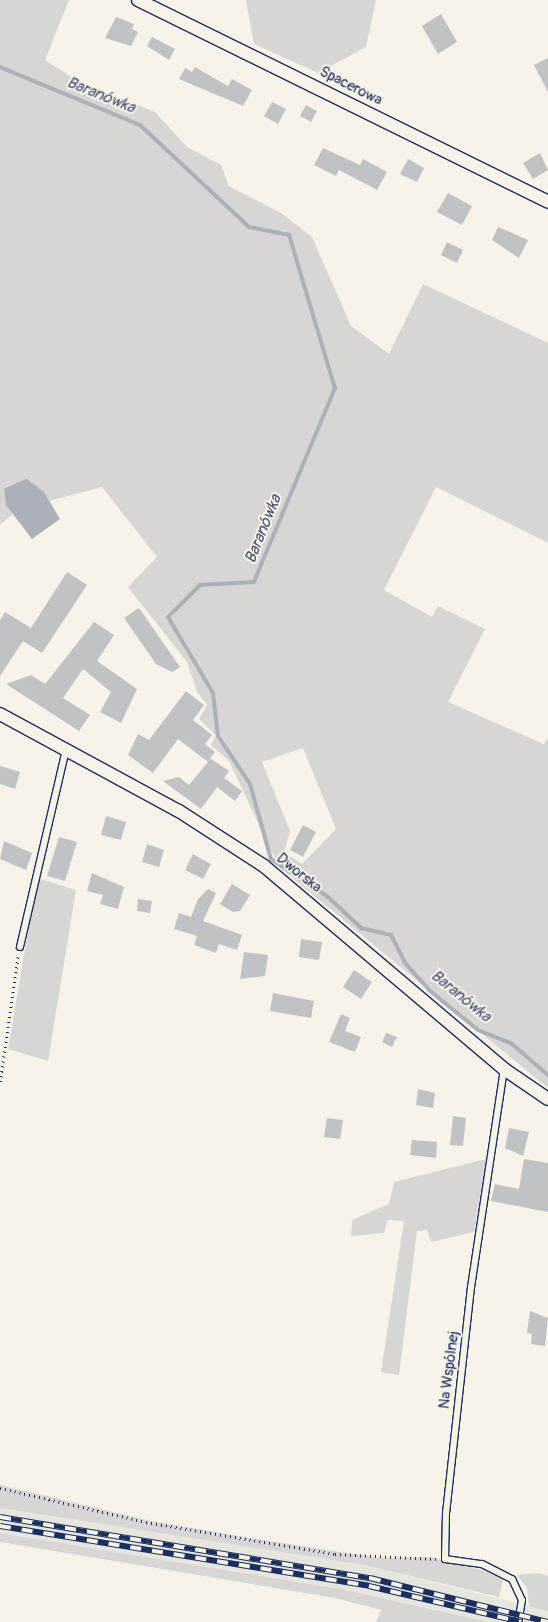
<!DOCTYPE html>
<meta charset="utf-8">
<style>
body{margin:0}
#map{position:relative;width:548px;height:1622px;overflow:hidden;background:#f7f3e8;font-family:Pangolin,sans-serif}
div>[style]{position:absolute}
.built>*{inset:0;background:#e6e5de}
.green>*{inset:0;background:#d7d6d4}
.water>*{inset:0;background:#acb0b9}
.stream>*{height:4px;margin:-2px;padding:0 2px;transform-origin:2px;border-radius:2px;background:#acb0b9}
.building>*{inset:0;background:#c0c3c5}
.path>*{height:2.5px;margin-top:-1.25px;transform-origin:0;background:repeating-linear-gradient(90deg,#1b2f5e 0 1px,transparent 0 5px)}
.roads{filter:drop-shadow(1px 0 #1b2f5e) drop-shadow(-1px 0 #1b2f5e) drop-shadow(0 1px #1b2f5e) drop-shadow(0 -1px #1b2f5e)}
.service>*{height:6px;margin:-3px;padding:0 3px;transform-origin:3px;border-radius:3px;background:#f7f3e8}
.minor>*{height:12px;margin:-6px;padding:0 6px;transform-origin:6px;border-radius:6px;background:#f7f3e8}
.rail>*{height:5.5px;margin-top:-2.75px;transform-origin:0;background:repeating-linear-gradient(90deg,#f7f3e8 0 11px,#1b2f5e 0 22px);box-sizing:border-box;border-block:1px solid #1b2f5e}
span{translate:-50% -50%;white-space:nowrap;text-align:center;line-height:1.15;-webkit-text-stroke:4px #f7f3e8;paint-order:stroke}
.street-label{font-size:15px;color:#1b2f5e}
.water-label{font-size:16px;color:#465679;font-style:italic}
</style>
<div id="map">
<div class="built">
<i style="clip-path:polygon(0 1508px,364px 1565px,529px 1606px,548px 1612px,548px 1622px,489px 1622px,341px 1589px,0 1533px)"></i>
</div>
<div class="green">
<i style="clip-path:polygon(evenodd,0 0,69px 0,45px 60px,78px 81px,155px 112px,187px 147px,221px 165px,229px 186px,281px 213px,312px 237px,351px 326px,389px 354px,423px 284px,548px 343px,548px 543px,436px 487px,384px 590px,432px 617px,438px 606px,485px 629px,448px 702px,544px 744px,548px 738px,548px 1088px,279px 867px,229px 761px,211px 745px,216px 735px,199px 719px,207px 705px,197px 692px,187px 662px,128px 587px,157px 557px,102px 487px,49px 501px,27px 480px,4px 487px,12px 515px,0 525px,0 0,303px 748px,336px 829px,302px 864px,284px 852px,290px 831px,262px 762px,303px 748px)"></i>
<i style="clip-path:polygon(246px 0,376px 0,366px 47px,318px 73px,254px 44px)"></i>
<i style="clip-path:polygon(37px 878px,76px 890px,48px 1061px,8px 1049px)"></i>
<i style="clip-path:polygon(486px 1159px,474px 1232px,431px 1242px,427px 1230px,417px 1231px,399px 1375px,381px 1372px,404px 1221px,388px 1220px,384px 1233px,351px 1236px,352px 1220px,389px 1204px,394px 1182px)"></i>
<i style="clip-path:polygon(0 1485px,151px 1521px,250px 1538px,379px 1558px,431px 1557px,482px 1570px,503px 1580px,499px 1597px,364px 1565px,0 1508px)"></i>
<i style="clip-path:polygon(0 1533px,341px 1589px,489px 1622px,376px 1622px,381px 1610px,335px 1598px,0 1542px)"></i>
<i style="clip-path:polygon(538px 1573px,548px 1576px,548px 1612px,529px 1606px,527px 1588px,517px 1575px)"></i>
</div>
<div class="water">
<i style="clip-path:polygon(27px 479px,44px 492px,60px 519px,32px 539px,6px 505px,4px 488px)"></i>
</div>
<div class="stream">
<i style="left:0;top:67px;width:152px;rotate:22.5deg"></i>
<i style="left:140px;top:125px;width:149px;rotate:43.1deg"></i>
<i style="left:249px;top:227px;width:41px;rotate:11.3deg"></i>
<i style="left:289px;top:235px;width:160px;rotate:73.3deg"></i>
<i style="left:335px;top:388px;width:210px;rotate:112.7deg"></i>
<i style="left:254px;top:582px;width:54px;rotate:176.8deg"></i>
<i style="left:200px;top:585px;width:45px;rotate:135deg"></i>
<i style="left:168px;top:617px;width:88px;rotate:59.4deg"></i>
<i style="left:213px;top:693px;width:43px;rotate:83.4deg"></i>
<i style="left:218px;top:736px;width:58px;rotate:56.3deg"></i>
<i style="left:250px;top:784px;width:78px;rotate:74.4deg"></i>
<i style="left:271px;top:859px;width:69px;rotate:33.7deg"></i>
<i style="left:328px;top:897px;width:45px;rotate:43.2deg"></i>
<i style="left:361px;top:928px;width:31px;rotate:13deg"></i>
<i style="left:391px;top:935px;width:31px;rotate:63deg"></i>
<i style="left:405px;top:963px;width:36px;rotate:48deg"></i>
<i style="left:429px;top:990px;width:63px;rotate:39.2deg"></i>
<i style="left:478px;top:1030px;width:35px;rotate:22deg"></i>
<i style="left:511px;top:1043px;width:49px;rotate:40.9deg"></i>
</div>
<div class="building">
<i style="clip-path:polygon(441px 14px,457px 42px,438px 54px,422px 26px)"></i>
<i style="clip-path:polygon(116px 17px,134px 24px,132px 29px,138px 32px,131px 46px,105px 38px)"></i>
<i style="clip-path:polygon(152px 37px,175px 49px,169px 60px,147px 46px)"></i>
<i style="clip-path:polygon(548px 58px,548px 92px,534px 65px)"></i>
<i style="clip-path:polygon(195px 67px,228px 86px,232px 79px,252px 90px,243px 106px,179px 79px,185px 68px,192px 72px)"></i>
<i style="clip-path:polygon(272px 102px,286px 109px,278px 124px,264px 116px)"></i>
<i style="clip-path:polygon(306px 105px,317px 111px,311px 122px,300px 116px)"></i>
<i style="clip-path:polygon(323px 148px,360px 165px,363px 159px,387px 172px,377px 190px,339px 170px,336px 176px,314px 165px)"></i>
<i style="clip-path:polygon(540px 153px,548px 170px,533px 179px,523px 163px)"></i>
<i style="clip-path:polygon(408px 159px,424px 168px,417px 182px,400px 174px)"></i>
<i style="clip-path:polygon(448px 193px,472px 206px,462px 225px,437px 212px)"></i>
<i style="clip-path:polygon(498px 227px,528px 240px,519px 258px,492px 240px)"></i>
<i style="clip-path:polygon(447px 242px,463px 250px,457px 263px,441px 255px)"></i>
<i style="clip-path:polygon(67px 572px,87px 585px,42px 653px,23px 641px,0 676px,0 620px,5px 612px,31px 628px)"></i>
<i style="clip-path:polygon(139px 608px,180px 667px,172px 672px,156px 664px,124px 618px)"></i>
<i style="clip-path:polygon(94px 622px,114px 635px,97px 661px,137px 689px,121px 723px,100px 712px,111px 692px,83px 669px,63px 698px,90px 715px,79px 731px,6px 684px,31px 675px,45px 684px)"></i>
<i style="clip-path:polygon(186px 691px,204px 705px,193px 720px,212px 735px,205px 744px,215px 752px,210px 758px,229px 771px,224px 778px,242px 791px,235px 801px,217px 787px,201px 809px,163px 781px,179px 777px,189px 785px,208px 762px,178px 739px,153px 773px,128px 755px,138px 734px,149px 740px)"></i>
<i style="clip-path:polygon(0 766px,20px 772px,15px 789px,0 784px)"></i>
<i style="clip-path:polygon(106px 816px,126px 822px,121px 840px,101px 835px)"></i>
<i style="clip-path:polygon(303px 825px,316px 832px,303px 857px,290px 850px)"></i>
<i style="clip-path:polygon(59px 837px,77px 842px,65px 881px,47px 876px)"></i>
<i style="clip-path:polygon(4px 841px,32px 853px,26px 870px,0 859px)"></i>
<i style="clip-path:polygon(147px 844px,164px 850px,159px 867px,142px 862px)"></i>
<i style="clip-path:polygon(193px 854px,211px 864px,203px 879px,185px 870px)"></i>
<i style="clip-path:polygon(92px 873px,124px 887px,118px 909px,100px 904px,103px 895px,87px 891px)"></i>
<i style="clip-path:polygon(232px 884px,250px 895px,240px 911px,233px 912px,220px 904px)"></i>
<i style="clip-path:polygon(208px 889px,216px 893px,203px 921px,242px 935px,237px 950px,219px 944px,216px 953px,194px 945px,197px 936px,174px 929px,179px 913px,191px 917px,198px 899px)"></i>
<i style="clip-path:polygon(138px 899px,152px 901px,150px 913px,137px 911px)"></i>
<i style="clip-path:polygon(301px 939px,322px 942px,319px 960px,299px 957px)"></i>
<i style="clip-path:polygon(244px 952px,268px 955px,265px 976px,240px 979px)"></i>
<i style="clip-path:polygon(354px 970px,372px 982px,361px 999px,343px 987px)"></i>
<i style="clip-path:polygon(273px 993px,314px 1001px,311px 1018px,270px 1011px)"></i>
<i style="clip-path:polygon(341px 1014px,350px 1018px,345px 1031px,361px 1037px,355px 1052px,329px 1042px)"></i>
<i style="clip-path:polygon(386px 1033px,397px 1037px,392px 1047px,382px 1042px)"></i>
<i style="clip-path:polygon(418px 1089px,435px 1093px,433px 1108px,416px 1105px)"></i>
<i style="clip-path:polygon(453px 1116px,466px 1118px,463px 1146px,450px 1145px)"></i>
<i style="clip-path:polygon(327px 1118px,343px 1120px,340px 1139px,324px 1137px)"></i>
<i style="clip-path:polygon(509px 1128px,529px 1132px,523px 1156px,505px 1148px)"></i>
<i style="clip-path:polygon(412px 1140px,437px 1142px,436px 1158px,410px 1155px)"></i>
<i style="clip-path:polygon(524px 1159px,548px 1163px,548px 1212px,491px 1201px,495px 1184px,519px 1189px)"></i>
<i style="clip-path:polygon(530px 1311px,548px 1318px,545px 1346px,531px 1344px,532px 1334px,527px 1333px)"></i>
</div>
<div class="path">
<i style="left:0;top:1082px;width:127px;rotate:-81.9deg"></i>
<i style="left:0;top:1488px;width:150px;rotate:13.1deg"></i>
<i style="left:146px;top:1522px;width:192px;rotate:9.6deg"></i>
<i style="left:335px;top:1554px;width:101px;rotate:2.8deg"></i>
</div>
<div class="roads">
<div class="service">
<i style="left:20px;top:947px;width:202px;rotate:-76.9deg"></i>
<i style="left:504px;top:1069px;width:220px;rotate:98.6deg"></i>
<i style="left:471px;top:1287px;width:226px;rotate:96.3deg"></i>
<i style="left:446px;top:1512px;width:47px;rotate:91.2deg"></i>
<i style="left:445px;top:1559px;width:37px;rotate:8deg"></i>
<i style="left:482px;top:1564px;width:34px;rotate:27deg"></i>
<i style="left:512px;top:1579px;width:23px;rotate:65deg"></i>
<i style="left:522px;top:1600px;width:22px;rotate:100deg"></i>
</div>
<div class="minor">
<i style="left:138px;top:0;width:457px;rotate:26.2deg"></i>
<i style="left:0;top:714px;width:204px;rotate:28.5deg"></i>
<i style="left:179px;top:811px;width:101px;rotate:32.9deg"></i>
<i style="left:264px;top:866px;width:314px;rotate:40.2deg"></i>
<i style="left:504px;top:1069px;width:53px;rotate:34.3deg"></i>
</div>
</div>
<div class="rail">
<i style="left:0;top:1517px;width:375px;rotate:9.4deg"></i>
<i style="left:370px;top:1578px;width:183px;rotate:13.9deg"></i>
<i style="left:0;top:1526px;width:374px;rotate:9.2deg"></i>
<i style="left:369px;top:1586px;width:156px;rotate:13.3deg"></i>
</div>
<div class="street-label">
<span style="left:351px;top:86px;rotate:27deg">Spacerowa</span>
<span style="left:299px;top:873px;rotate:39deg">Dworska</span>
<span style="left:449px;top:1370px;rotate:-83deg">Na Wspólnej</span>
</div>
<div class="water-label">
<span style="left:101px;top:95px;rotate:22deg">Baranówka</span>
<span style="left:263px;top:529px;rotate:-68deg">Baranówka</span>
<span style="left:461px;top:996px;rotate:39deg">Baranówka</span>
</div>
</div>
